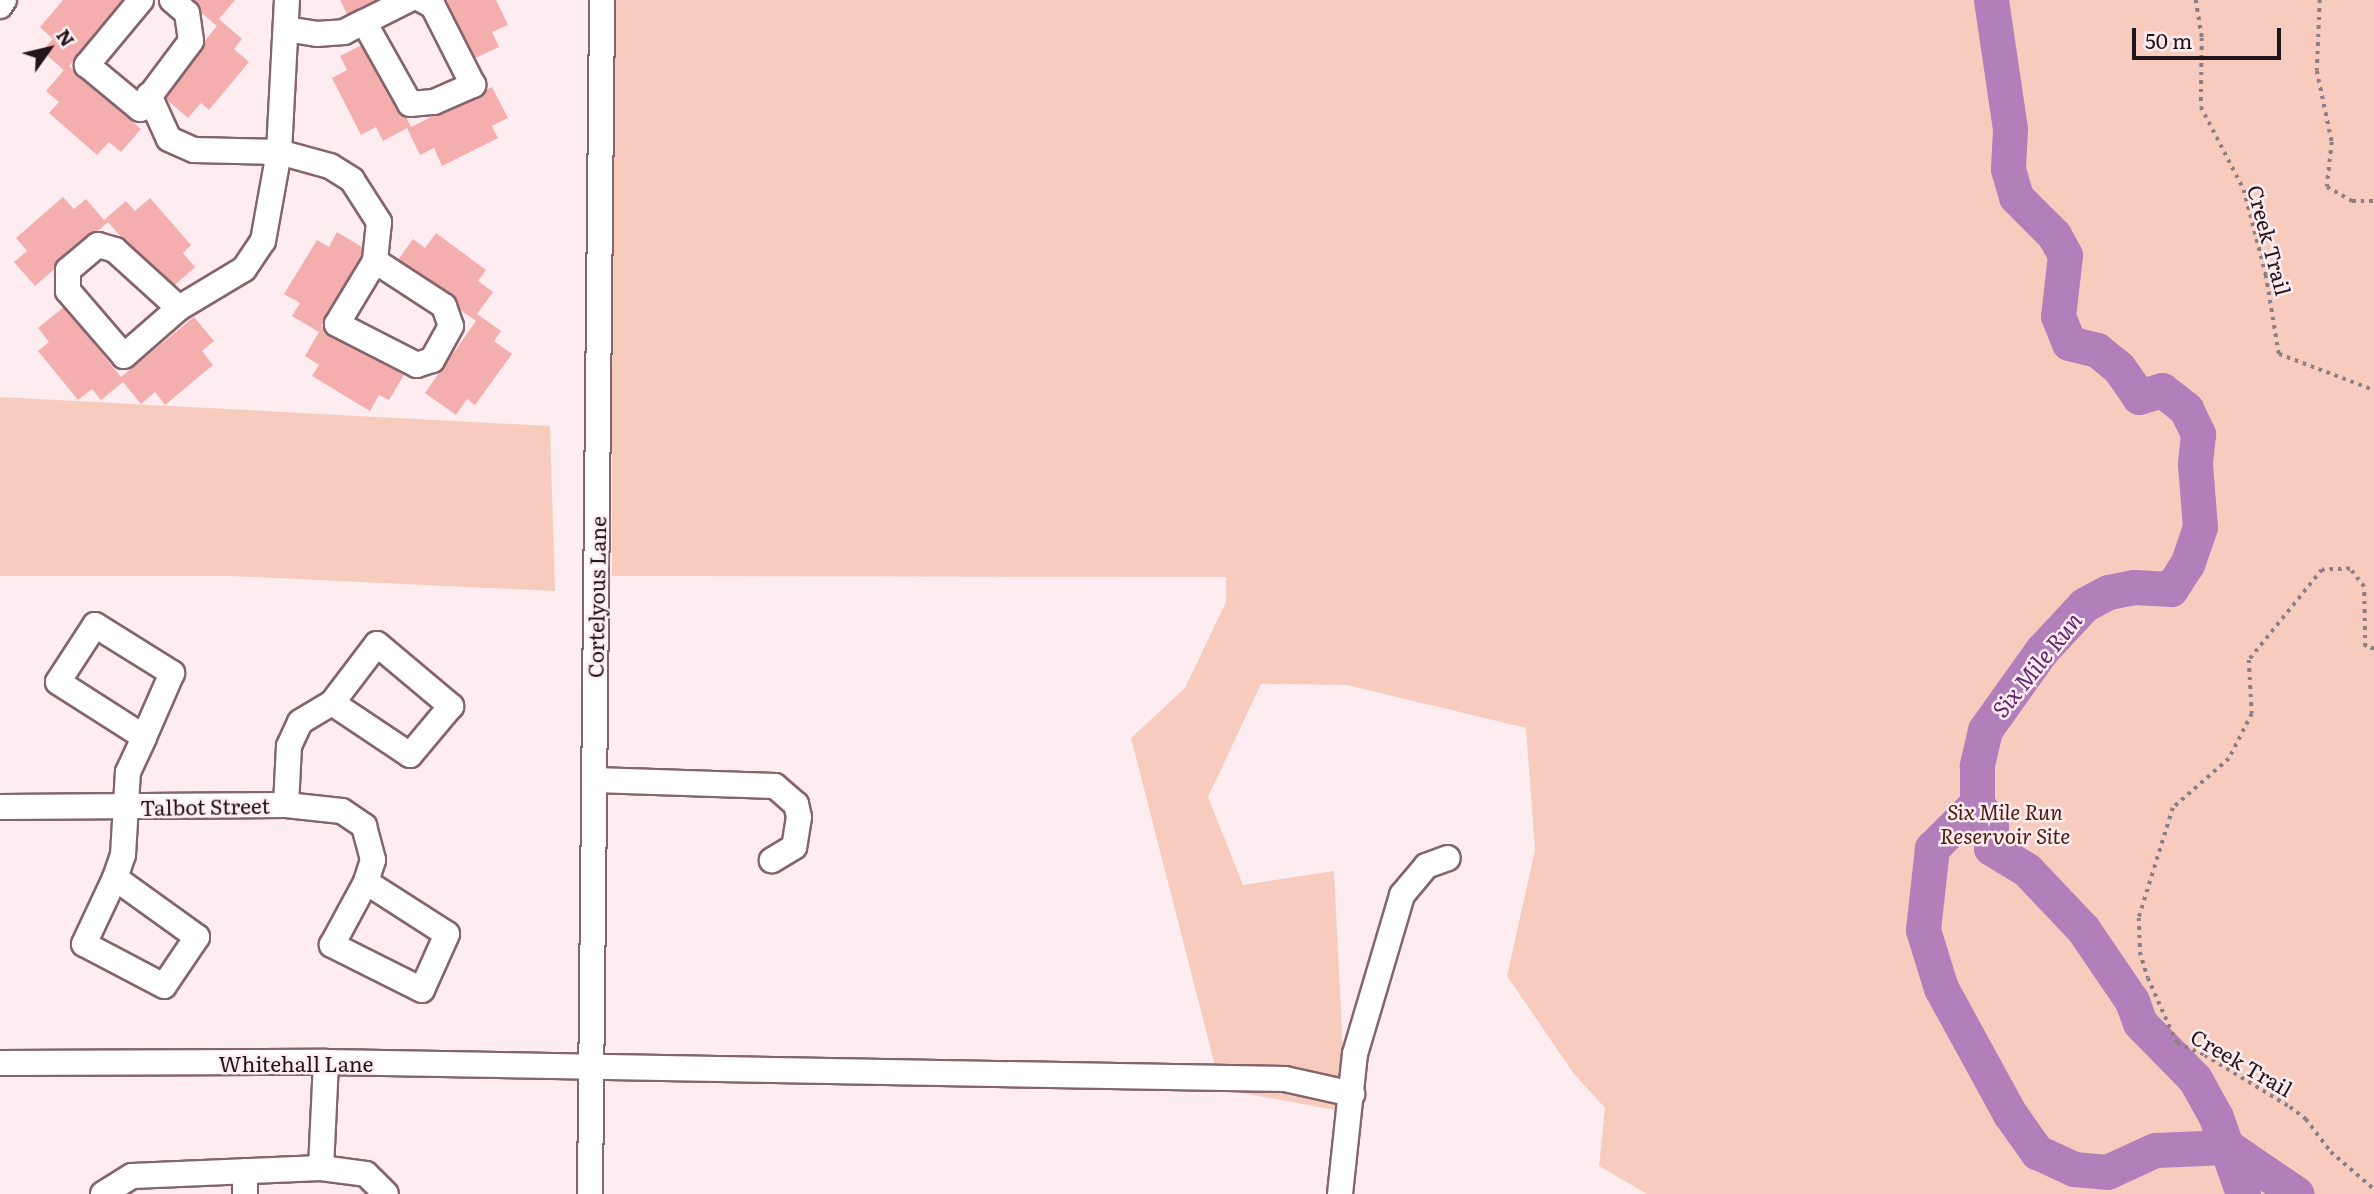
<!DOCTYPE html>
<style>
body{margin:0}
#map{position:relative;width:2374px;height:1194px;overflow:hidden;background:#fdedf1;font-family:Literata,serif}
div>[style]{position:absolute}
.green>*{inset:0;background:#f7ccbf}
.river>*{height:35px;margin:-17.5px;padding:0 17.5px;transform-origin:17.5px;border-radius:17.5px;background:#b27fbb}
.building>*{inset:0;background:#f5aeae}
.path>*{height:3.5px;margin-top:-1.75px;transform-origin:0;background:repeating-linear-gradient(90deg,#8c7e82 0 3.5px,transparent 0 8.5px)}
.roads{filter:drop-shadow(2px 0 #85646d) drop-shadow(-2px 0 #85646d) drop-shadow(0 2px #85646d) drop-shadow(0 -2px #85646d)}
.minor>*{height:24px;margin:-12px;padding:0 12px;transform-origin:12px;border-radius:12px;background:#fff}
span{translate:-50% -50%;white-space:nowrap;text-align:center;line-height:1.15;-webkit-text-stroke:5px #fdedf1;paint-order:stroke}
.street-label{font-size:21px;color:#221519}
.park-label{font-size:21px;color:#4d1a0a;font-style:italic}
.water-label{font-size:23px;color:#63236e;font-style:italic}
.north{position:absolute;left:14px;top:14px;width:70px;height:70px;-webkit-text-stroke:5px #fdedf1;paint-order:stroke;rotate:56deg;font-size:19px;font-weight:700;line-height:28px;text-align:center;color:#221519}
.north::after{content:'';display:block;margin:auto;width:24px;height:32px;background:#221519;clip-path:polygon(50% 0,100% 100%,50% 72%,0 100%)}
.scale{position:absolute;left:2132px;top:28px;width:149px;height:32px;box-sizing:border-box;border:4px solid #221519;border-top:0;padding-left:9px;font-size:21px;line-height:24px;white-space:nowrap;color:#221519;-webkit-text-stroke:5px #fdedf1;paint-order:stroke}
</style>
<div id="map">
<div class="green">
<i style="clip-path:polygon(607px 0,2374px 0,2374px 1194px,1647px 1194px,1599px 1166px,1605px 1108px,1574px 1074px,1507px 976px,1535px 850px,1526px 728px,1347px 685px,1261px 684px,1208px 797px,1243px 885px,1334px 871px,1346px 1112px,1221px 1089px,1131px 738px,1185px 688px,1226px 602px,1226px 577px,612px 576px,612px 361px,602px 361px)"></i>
<i style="clip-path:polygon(0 397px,550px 426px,555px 591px,231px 576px,0 576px)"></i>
</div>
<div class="river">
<i style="left:1991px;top:0;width:130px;rotate:81.6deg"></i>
<i style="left:2010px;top:129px;width:40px;rotate:92.9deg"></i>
<i style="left:2008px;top:169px;width:29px;rotate:74deg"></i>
<i style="left:2016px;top:197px;width:54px;rotate:45deg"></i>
<i style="left:2054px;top:235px;width:23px;rotate:61deg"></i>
<i style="left:2065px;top:255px;width:61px;rotate:96.5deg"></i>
<i style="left:2058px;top:316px;width:29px;rotate:68deg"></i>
<i style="left:2069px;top:343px;width:29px;rotate:14deg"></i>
<i style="left:2097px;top:350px;width:28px;rotate:39deg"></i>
<i style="left:2119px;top:368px;width:35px;rotate:55deg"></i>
<i style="left:2139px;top:397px;width:24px;rotate:-17deg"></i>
<i style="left:2162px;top:390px;width:31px;rotate:38deg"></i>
<i style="left:2186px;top:409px;width:28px;rotate:64deg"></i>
<i style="left:2198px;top:434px;width:30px;rotate:96deg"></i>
<i style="left:2195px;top:464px;width:63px;rotate:85.5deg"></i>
<i style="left:2200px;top:527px;width:39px;rotate:109deg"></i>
<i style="left:2187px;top:564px;width:30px;rotate:123deg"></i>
<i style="left:2171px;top:589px;width:37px;rotate:-177deg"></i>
<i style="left:2134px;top:587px;width:26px;rotate:169deg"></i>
<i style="left:2108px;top:592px;width:27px;rotate:152deg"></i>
<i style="left:2084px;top:605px;width:62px;rotate:133deg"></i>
<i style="left:2042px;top:650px;width:98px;rotate:125.5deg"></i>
<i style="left:1985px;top:730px;width:37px;rotate:103deg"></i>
<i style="left:1977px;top:766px;width:37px;rotate:90deg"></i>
<i style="left:1977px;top:803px;width:26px;rotate:58deg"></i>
<i style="left:1991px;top:825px;width:23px;rotate:90deg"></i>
<i style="left:1991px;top:848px;width:42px;rotate:31.4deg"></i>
<i style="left:2027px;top:870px;width:81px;rotate:46.5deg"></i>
<i style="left:2083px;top:929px;width:87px;rotate:55.8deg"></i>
<i style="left:2132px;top:1001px;width:23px;rotate:70deg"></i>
<i style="left:2140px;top:1023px;width:78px;rotate:45.5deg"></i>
<i style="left:2195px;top:1079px;width:43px;rotate:61.1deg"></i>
<i style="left:2216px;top:1117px;width:82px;rotate:70.7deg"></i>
<i style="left:1977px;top:803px;width:64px;rotate:135deg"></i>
<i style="left:1932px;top:848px;width:82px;rotate:96.3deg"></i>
<i style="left:1923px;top:930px;width:61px;rotate:72.8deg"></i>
<i style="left:1941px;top:988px;width:144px;rotate:61.3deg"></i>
<i style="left:2010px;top:1114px;width:47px;rotate:54.6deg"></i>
<i style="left:2037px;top:1152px;width:41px;rotate:24.7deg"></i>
<i style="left:2074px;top:1169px;width:33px;rotate:5deg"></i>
<i style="left:2107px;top:1172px;width:53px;rotate:-24.6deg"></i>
<i style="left:2155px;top:1150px;width:73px;rotate:-2.4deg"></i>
<i style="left:2228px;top:1147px;width:83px;rotate:34.3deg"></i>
</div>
<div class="building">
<i style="clip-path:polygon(63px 0,127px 0,69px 66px,141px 129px,121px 152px,109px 142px,97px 155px,49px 113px,59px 102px,46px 91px,64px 70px,42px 51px,53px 39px,40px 27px)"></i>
<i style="clip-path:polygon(186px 0,235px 0,219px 19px,242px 39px,234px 49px,249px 62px,209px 110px,201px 103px,188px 118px,160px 94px,217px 26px)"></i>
<i style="clip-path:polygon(340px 0,381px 0,348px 16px)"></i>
<i style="clip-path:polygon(442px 0,496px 0,508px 25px,492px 32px,499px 47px,471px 60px)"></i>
<i style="clip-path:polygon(368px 42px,411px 127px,492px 87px,508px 118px,492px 126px,498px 138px,442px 166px,434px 148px,420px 155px,407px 128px,383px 141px,376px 127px,361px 135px,332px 78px,347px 70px,340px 56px)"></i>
<i style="clip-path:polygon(63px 197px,74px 209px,86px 199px,104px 220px,126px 201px,135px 211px,150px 198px,191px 245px,183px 253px,195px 267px,168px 291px,108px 222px,35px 286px,14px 262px,27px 251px,16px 238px)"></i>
<i style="clip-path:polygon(337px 232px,367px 250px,321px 326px,404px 375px,389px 400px,379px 395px,370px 411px,312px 376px,319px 365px,305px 356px,319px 332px,292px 316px,300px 303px,284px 294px,317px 240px,329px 247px)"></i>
<i style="clip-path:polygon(436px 233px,486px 270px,478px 281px,493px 292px,477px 314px,501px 331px,494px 341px,512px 354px,475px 405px,467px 399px,456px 415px,425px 393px,476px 321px,395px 264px,413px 239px,425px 248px)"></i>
<i style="clip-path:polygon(64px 307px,121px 377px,194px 317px,214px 341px,202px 351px,213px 365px,165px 405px,155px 392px,141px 404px,123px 382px,101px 400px,92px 389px,78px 400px,38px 351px,49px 342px,38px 328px)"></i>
</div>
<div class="path">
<i style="left:2196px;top:0;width:38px;rotate:81deg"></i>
<i style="left:2202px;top:38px;width:69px;rotate:90.8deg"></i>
<i style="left:2201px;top:107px;width:93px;rotate:62.6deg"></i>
<i style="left:2244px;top:190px;width:88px;rotate:75.5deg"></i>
<i style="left:2266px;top:275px;width:80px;rotate:80.7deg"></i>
<i style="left:2279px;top:354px;width:102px;rotate:20.8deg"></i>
<i style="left:2320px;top:0;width:71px;rotate:92.4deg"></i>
<i style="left:2317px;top:71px;width:73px;rotate:78.1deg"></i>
<i style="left:2332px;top:142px;width:45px;rotate:96.3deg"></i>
<i style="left:2327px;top:187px;width:29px;rotate:29deg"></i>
<i style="left:2352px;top:201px;width:22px"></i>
<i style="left:2374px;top:649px;width:9px;rotate:-167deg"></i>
<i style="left:2365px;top:647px;width:60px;rotate:-91deg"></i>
<i style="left:2364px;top:587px;width:23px;rotate:-128deg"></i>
<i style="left:2350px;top:569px;width:28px;rotate:178deg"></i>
<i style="left:2322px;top:570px;width:116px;rotate:129deg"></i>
<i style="left:2249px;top:660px;width:54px;rotate:86.8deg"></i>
<i style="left:2252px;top:714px;width:51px;rotate:117.1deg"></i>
<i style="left:2229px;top:759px;width:74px;rotate:138.8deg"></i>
<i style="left:2173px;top:808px;width:115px;rotate:107.2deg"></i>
<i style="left:2139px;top:918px;width:34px;rotate:88deg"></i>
<i style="left:2140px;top:952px;width:27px;rotate:73deg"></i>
<i style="left:2148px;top:978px;width:71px;rotate:66deg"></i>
<i style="left:2177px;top:1043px;width:30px;rotate:23deg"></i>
<i style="left:2205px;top:1055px;width:100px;rotate:31.5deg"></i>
<i style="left:2290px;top:1107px;width:20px;rotate:37deg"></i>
<i style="left:2306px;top:1119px;width:41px;rotate:52.9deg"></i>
<i style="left:2331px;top:1152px;width:57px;rotate:40.7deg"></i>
</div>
<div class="roads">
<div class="minor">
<i style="left:141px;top:0;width:85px;rotate:129.7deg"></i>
<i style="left:87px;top:65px;width:69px;rotate:39.7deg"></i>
<i style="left:140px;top:109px;width:85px;rotate:-53.1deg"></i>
<i style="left:191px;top:41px;width:28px;rotate:-98deg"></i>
<i style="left:187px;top:13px;width:20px;rotate:-139deg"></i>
<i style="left:408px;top:0;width:49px;rotate:153.4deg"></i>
<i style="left:364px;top:22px;width:94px;rotate:60.7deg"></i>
<i style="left:410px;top:104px;width:24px;rotate:-5deg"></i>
<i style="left:434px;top:102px;width:43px;rotate:-23.6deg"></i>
<i style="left:473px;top:85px;width:89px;rotate:-116.9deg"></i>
<i style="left:433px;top:6px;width:13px;rotate:-151deg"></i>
<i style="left:0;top:6px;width:7px;rotate:-56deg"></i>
<i style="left:286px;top:29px;width:31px;rotate:9deg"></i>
<i style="left:317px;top:34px;width:27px;rotate:-4deg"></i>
<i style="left:344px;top:32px;width:22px;rotate:-27deg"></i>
<i style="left:149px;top:95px;width:48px;rotate:65.6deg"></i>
<i style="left:169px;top:139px;width:27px;rotate:24deg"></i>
<i style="left:194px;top:150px;width:85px;rotate:1.3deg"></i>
<i style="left:279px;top:152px;width:53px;rotate:15.4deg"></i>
<i style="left:330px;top:166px;width:26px;rotate:32deg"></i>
<i style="left:352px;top:180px;width:50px;rotate:57.3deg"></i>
<i style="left:379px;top:222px;width:39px;rotate:96deg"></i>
<i style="left:98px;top:245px;width:18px;rotate:16deg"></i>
<i style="left:115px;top:250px;width:86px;rotate:42.2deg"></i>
<i style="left:179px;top:308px;width:73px;rotate:138.9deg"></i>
<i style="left:124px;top:356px;width:86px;rotate:-130.7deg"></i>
<i style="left:68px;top:291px;width:21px;rotate:-90deg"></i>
<i style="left:68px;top:270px;width:39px;rotate:-40deg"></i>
<i style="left:375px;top:261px;width:82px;rotate:33.1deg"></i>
<i style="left:444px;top:306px;width:21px;rotate:71deg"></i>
<i style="left:451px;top:326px;width:39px;rotate:119deg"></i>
<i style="left:432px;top:360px;width:16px;rotate:162deg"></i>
<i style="left:417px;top:365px;width:90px;rotate:-152.9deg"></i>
<i style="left:337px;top:324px;width:74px;rotate:-58.9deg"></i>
<i style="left:179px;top:308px;width:76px;rotate:-31deg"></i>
<i style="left:244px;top:269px;width:34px;rotate:-56deg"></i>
<i style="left:263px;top:241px;width:90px;rotate:-79.8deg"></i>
<i style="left:279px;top:152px;width:152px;rotate:-87deg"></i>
<i style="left:95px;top:625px;width:91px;rotate:31.9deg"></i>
<i style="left:172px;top:673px;width:70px;rotate:113.6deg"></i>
<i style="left:144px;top:737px;width:102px;rotate:-147.4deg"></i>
<i style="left:58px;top:682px;width:68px;rotate:-57deg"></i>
<i style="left:377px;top:644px;width:97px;rotate:40deg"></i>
<i style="left:451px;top:706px;width:64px;rotate:129.9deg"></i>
<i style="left:410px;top:755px;width:94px;rotate:-146.3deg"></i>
<i style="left:332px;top:703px;width:74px;rotate:-52.7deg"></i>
<i style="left:595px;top:780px;width:180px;rotate:1.9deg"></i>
<i style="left:775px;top:786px;width:28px;rotate:41deg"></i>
<i style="left:796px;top:804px;width:13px;rotate:77deg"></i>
<i style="left:799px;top:817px;width:30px;rotate:99deg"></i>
<i style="left:794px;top:847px;width:26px;rotate:149deg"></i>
<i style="left:286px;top:805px;width:59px;rotate:-87.1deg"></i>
<i style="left:289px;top:746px;width:26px;rotate:-65deg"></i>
<i style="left:300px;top:722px;width:37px;rotate:-31deg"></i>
<i style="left:0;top:807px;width:286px;rotate:-0.4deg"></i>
<i style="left:286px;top:805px;width:56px;rotate:6.1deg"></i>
<i style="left:342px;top:811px;width:27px;rotate:34deg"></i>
<i style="left:364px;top:826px;width:35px;rotate:75deg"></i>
<i style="left:373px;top:860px;width:23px;rotate:108deg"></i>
<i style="left:115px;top:878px;width:101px;rotate:35.7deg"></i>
<i style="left:197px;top:937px;width:59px;rotate:124deg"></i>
<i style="left:164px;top:986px;width:90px;rotate:-152.3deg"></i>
<i style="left:84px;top:944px;width:73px;rotate:-64.8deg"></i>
<i style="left:115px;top:878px;width:24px;rotate:-71deg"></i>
<i style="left:123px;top:855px;width:83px;rotate:-86.6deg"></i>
<i style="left:128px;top:772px;width:38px;rotate:-65deg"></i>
<i style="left:366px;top:882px;width:96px;rotate:32.7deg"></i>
<i style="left:447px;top:934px;width:61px;rotate:114.1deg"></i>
<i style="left:422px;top:990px;width:101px;rotate:-153.4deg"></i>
<i style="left:332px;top:945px;width:72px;rotate:-61.6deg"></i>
<i style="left:0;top:1063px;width:326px;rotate:-0.2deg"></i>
<i style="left:326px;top:1062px;width:959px;rotate:1.02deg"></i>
<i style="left:1285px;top:1079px;width:69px;rotate:12.6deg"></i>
<i style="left:321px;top:1168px;width:106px;rotate:-87.3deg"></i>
<i style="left:103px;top:1194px;width:34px;rotate:-32deg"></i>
<i style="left:132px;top:1176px;width:189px;rotate:-2.4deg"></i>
<i style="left:321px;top:1168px;width:45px;rotate:7.6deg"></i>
<i style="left:366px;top:1174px;width:28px;rotate:45deg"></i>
<i style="left:245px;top:1194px;width:23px;rotate:-90deg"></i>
<i style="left:590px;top:1194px;width:1194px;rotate:-89.42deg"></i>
<i style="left:1340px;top:1194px;width:141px;rotate:-83.9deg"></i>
<i style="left:1355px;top:1054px;width:166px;rotate:-73.5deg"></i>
<i style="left:1402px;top:895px;width:38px;rotate:-50deg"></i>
<i style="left:1426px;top:866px;width:23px;rotate:-20deg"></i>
</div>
</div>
<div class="street-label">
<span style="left:2270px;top:240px;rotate:75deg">Creek Trail</span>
<span style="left:596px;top:597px;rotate:-89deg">Cortelyous Lane</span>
<span style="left:205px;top:806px;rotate:-1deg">Talbot Street</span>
<span style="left:2242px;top:1062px;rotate:30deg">Creek Trail</span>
<span style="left:296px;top:1063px">Whitehall Lane</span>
</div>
<div class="park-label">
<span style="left:2005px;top:823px">Six Mile Run<br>Reservoir Site</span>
</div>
<div class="water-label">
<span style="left:2036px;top:664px;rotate:-51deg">Six Mile Run</span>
</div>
<div class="north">N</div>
<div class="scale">50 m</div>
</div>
